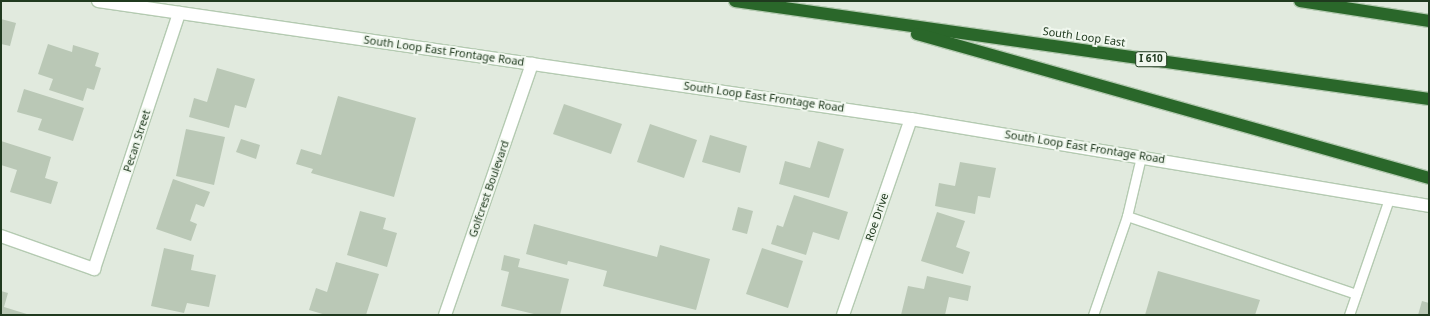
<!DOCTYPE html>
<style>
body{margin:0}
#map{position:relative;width:1430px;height:316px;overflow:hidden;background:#e1eade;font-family:"Noto Sans",sans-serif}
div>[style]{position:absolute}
.building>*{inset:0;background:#bac8b6}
.roads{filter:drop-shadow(1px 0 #b4cab1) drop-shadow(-1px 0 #b4cab1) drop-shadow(0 1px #b4cab1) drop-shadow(0 -1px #b4cab1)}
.service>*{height:9px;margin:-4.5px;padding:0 4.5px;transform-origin:4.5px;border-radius:4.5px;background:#fff}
.minor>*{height:12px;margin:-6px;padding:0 6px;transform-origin:6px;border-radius:6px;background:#fff}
.secondary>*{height:12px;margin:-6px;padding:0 6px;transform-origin:6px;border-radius:6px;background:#fff}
.motorway>*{height:12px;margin:-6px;padding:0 6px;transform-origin:6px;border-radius:6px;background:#2a672a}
span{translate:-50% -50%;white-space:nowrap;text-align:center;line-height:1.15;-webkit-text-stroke:4px #f0f7ee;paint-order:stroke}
.shield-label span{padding:1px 3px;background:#f0f7ee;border:1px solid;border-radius:3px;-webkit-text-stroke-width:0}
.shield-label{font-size:10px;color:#203a1f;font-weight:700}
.street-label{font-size:11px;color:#203a1f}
.frame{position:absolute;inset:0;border:2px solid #203a1f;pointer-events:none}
</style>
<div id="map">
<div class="building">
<i style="clip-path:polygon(1px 19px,16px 23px,10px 46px,1px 44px)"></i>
<i style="clip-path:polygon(48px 44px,72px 52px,73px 45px,99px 53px,95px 66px,101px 68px,94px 90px,87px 88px,83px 101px,49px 90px,53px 79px,38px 74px)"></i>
<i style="clip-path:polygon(217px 68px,255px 79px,246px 108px,235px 105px,229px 128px,189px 117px,194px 98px,207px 102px)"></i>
<i style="clip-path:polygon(24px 89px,84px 108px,73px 141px,38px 130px,42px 119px,17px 112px)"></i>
<i style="clip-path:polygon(338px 96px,416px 118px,394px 197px,311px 173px,313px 169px,296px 164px,301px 149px,321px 155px)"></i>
<i style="clip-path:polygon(564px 104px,622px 124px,611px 154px,553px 134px)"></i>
<i style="clip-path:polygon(650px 124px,697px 140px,684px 178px,637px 162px)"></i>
<i style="clip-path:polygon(186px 129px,225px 137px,214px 185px,176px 176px)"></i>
<i style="clip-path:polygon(710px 135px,747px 146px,740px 173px,702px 162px)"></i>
<i style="clip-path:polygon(241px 139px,260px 145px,256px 159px,236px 152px)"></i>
<i style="clip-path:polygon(1px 141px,51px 157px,45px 178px,58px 182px,51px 204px,10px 192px,17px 170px,1px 165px)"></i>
<i style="clip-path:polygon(818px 141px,844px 149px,829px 198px,779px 184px,785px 161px,810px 168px)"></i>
<i style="clip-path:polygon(960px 162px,996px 168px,990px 198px,978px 196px,975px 214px,935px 206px,939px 183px,955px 186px)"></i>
<i style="clip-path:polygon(173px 179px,210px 192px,204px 207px,196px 204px,190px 221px,197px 224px,191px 241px,156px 229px)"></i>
<i style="clip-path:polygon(794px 195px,848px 212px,839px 240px,813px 232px,806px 255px,771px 244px,777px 225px,783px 227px)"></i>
<i style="clip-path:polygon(738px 207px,753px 211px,747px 234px,732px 230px)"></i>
<i style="clip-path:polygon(360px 211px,386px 218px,383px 229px,397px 233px,387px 267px,347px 255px)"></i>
<i style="clip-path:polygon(937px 212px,965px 221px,956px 247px,970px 252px,963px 274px,921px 261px)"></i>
<i style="clip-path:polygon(534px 224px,657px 257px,660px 245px,710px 259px,696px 310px,603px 286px,607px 271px,568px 261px,567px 265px,526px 254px)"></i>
<i style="clip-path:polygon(164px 248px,194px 255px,191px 270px,216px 275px,209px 307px,187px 303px,184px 313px,151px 306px)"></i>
<i style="clip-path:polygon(762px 248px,803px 261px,788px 308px,746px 294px)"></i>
<i style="clip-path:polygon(504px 255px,520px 259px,518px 267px,569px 279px,560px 315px,538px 315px,501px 306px,509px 272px,501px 270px)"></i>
<i style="clip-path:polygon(336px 262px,379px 274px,366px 315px,326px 315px,309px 310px,316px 288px,327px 292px)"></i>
<i style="clip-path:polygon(1158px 271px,1260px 300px,1255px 315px,1145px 315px)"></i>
<i style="clip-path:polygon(927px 276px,971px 286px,968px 301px,949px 297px,945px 315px,901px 315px,908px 286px,924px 289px)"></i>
<i style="clip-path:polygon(1px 291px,8px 293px,4px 307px,30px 315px,1px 315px)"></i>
<i style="clip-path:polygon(1422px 301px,1429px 303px,1429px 315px,1418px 315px)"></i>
</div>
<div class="roads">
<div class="service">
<i style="left:1127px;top:216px;width:242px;rotate:18.8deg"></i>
<i style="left:1093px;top:315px;width:105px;rotate:-71deg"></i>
<i style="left:1127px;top:216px;width:61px;rotate:-76.7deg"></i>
<i style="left:1349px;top:315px;width:123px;rotate:-71deg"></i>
</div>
<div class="minor">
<i style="left:1px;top:236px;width:99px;rotate:19.5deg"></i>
<i style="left:94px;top:269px;width:270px;rotate:-71.6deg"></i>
<i style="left:445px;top:315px;width:266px;rotate:-70.9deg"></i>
<i style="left:843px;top:315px;width:207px;rotate:-70.9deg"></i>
</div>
<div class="secondary">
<i style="left:98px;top:1px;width:822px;rotate:8.26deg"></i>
<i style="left:911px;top:119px;width:525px;rotate:9.53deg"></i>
</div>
<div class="motorway">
<i style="left:735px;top:1px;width:701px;rotate:8.04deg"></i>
<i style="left:1300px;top:1px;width:131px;rotate:8.8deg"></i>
<i style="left:917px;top:34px;width:532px;rotate:15.71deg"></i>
</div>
</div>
<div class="shield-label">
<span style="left:1151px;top:59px">I 610</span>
</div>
<div class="street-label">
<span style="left:1084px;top:37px;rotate:8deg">South Loop East</span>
<span style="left:444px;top:51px;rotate:8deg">South Loop East Frontage Road</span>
<span style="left:764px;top:97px;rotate:8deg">South Loop East Frontage Road</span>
<span style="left:137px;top:141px;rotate:-72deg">Pecan Street</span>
<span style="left:1085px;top:147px;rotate:9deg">South Loop East Frontage Road</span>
<span style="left:489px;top:189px;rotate:-71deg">Golfcrest Boulevard</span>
<span style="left:877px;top:217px;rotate:-71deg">Roe Drive</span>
</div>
<div class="frame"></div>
</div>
